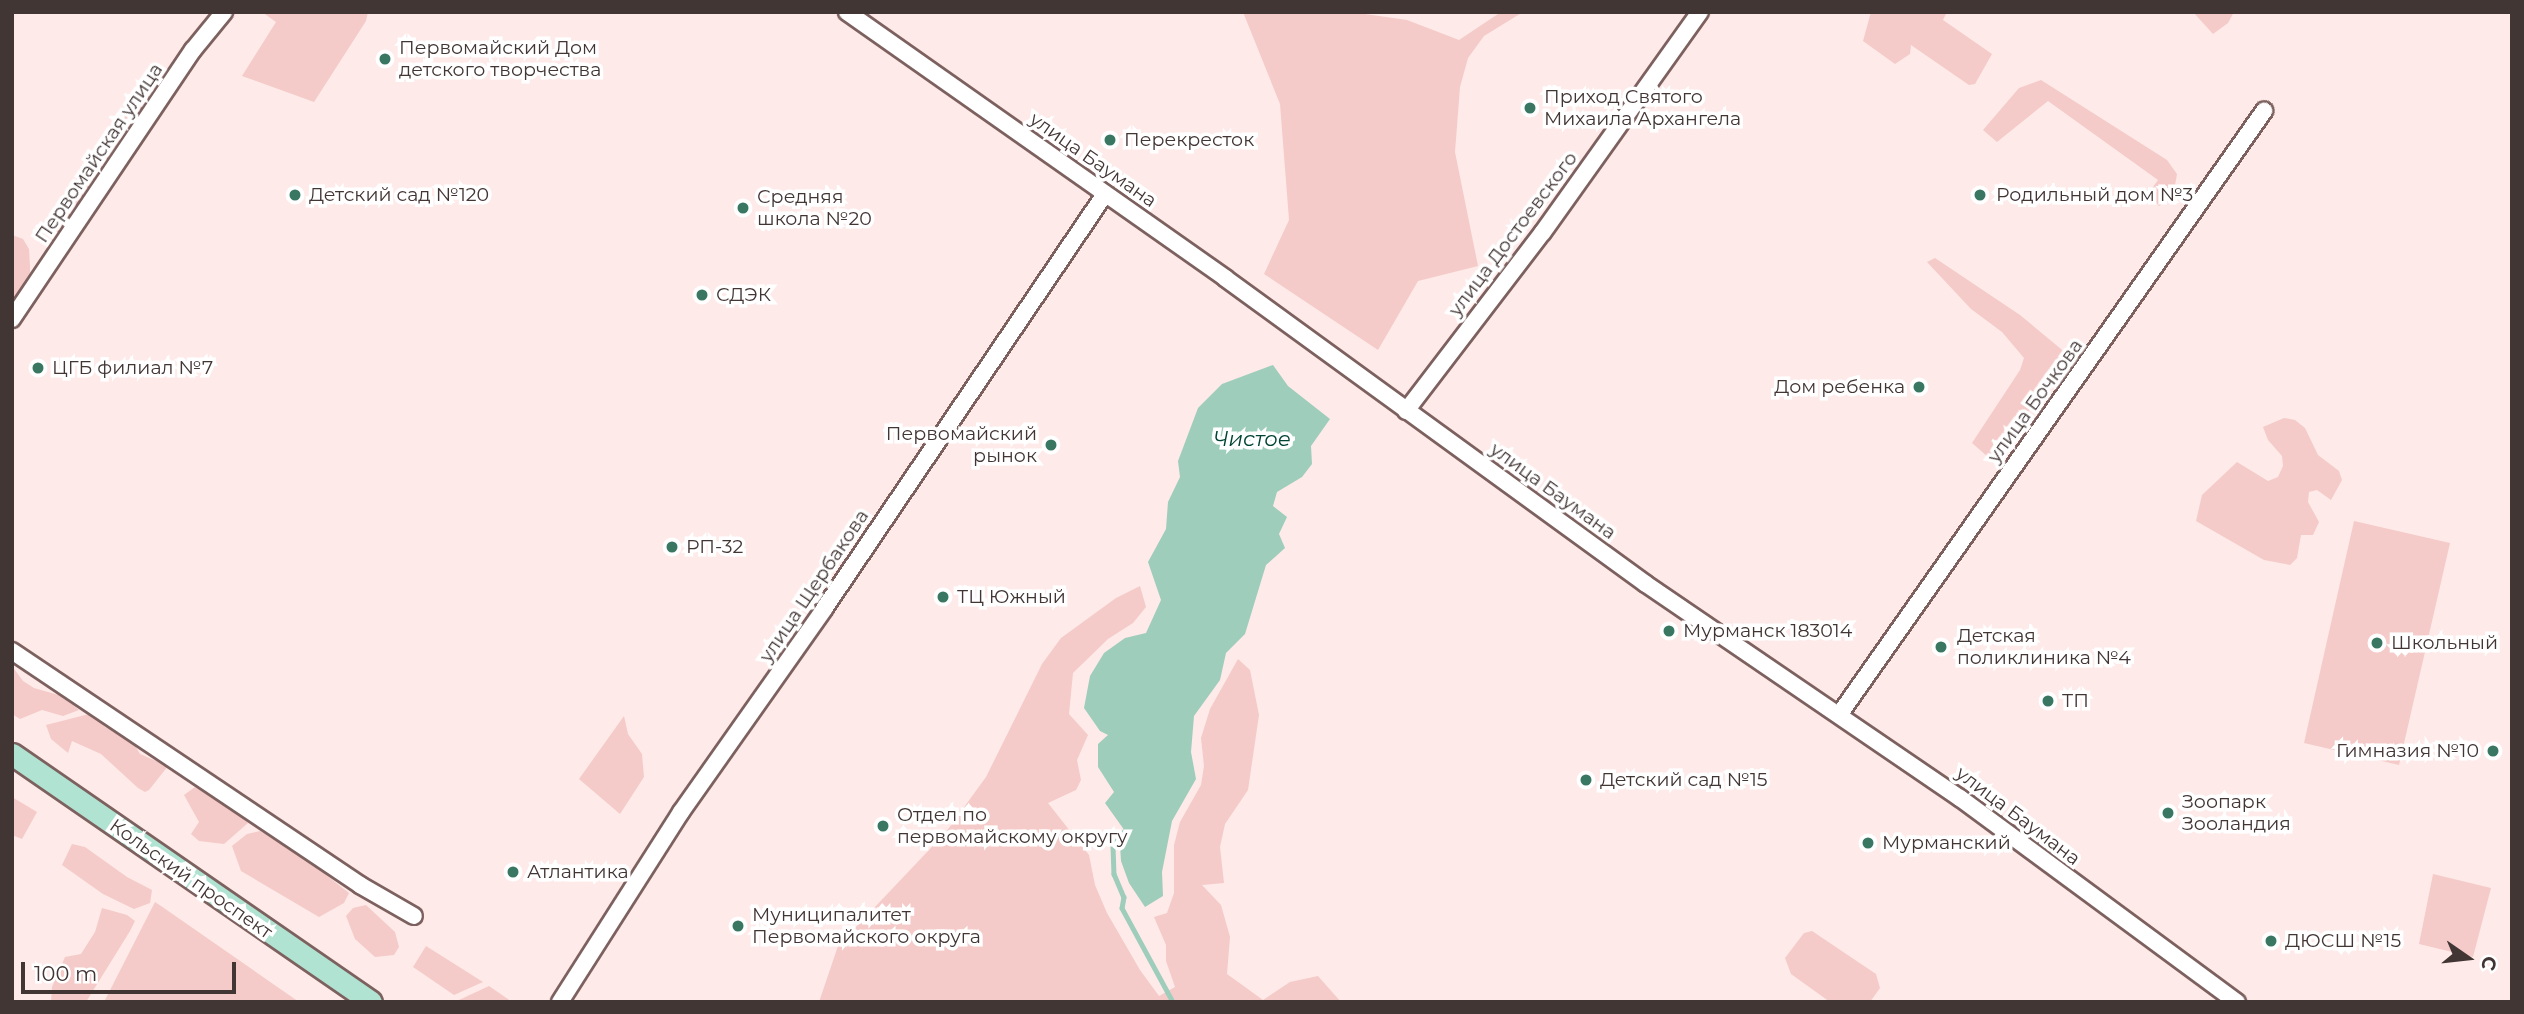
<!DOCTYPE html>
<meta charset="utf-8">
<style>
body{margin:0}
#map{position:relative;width:2524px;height:1014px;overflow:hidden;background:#feeae9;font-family:Montserrat,sans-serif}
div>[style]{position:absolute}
.green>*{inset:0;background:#f4cbc8}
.water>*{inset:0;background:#9ecdbb}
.stream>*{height:4.5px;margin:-2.25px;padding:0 2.25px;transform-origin:2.25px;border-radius:2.25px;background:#9ecdbb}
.roads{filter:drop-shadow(2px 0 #7c615f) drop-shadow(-2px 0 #7c615f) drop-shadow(0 2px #7c615f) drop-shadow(0 -2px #7c615f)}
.minor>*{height:16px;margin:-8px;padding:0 8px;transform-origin:8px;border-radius:8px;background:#fff}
.major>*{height:21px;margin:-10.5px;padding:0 10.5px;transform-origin:10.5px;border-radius:10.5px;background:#b1e3d2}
.dots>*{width:19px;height:19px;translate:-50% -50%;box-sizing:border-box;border:4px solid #fff;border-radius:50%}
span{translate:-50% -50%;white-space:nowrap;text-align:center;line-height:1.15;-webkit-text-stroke:7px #fff;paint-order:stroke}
.poi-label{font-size:19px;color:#423635}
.left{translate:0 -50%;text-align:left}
.right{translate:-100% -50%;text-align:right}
.street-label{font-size:19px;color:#423635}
.water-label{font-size:21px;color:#024434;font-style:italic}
.frame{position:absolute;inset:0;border:14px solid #423635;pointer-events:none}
.north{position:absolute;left:2433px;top:923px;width:70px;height:70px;-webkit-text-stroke:5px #fff;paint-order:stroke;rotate:104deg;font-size:19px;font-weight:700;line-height:28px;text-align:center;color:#423635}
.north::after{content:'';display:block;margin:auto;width:24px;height:32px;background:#423635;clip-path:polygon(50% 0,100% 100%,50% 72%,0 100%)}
.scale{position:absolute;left:21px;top:962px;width:215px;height:32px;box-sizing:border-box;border:4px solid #423635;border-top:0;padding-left:9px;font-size:21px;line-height:24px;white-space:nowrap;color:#423635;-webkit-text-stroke:5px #fff;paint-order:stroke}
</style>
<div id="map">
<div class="green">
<i style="clip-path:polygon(262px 12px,368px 12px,366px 21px,314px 102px,242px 76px,276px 22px)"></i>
<i style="clip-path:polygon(1243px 12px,1351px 12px,1407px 20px,1459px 40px,1501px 12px,1523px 12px,1484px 36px,1468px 58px,1460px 87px,1455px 152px,1478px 266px,1418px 281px,1378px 350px,1264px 274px,1289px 220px,1280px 104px)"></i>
<i style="clip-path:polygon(1871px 12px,1947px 12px,1943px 20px,1992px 54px,1975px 84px,1969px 85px,1911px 45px,1910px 54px,1895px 64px,1863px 41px)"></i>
<i style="clip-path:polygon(2193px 12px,2234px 12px,2228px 23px,2213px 34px)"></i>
<i style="clip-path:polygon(2041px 80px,2167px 160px,2177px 174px,2173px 197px,2159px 206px,2148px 194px,2158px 180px,2048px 101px,1997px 142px,1983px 130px,2019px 88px)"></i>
<i style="clip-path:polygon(135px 97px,144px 106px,144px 112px,116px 157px,98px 160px,100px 146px,129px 99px)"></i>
<i style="clip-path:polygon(82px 170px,96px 184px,63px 233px,56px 232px,50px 227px,53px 215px)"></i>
<i style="clip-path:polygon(12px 235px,23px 239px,29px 249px,30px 266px,30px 281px,12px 306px)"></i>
<i style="clip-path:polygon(1935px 258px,2020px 315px,2067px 354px,2060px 368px,2015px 430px,1988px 457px,1972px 443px,2020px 370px,2024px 358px,2002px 332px,1971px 309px,1927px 262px)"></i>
<i style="clip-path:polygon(2284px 418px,2295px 420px,2305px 428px,2318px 455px,2339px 471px,2342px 480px,2331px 500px,2317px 490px,2309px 492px,2308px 502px,2319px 522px,2313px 535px,2301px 535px,2297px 558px,2290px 565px,2264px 560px,2196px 521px,2202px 495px,2237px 462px,2268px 481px,2278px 477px,2283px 466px,2282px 456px,2268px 440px,2263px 427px)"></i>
<i style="clip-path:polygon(2354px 521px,2450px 543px,2399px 765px,2304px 743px)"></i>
<i style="clip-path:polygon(1140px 586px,1146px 607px,1133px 623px,1108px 639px,1073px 673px,1069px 714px,1088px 735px,1077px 760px,1081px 780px,1076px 790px,1048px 803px,1089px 855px,1095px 885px,1107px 913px,1140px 970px,1159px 996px,1175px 987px,1166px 961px,1166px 945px,1154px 917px,1167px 913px,1174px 893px,1174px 845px,1180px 822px,1201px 785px,1204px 766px,1201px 738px,1210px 709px,1238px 659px,1250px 670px,1259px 715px,1248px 790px,1225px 824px,1220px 847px,1224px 883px,1202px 885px,1221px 905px,1230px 937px,1227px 974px,1263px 1000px,1290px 982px,1318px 976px,1341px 1002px,819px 1002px,838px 946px,946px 832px,986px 777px,1042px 664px,1061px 638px,1116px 598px)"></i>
<i style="clip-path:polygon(12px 666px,23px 681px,34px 688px,62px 696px,79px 710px,63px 716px,42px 710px,20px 719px,12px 714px)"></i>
<i style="clip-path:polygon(93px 713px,105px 727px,132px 740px,140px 754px,168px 766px,149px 790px,145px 792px,138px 788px,101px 754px,72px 741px,68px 753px,51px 739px,46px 725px)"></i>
<i style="clip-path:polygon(624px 716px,628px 734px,642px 754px,644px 777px,620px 814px,579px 779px)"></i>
<i style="clip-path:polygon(195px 787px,243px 815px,248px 823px,224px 844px,199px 841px,191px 834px,199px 822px,184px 795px)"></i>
<i style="clip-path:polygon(12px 797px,37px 812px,22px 839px,12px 835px)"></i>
<i style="clip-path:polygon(260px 831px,306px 859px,349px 893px,344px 903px,319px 917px,241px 871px,232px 846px,247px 834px)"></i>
<i style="clip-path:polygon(72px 844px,85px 847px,127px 877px,152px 890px,150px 903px,134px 909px,103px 894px,62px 865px)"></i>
<i style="clip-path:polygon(2433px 874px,2491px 888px,2473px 957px,2419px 944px)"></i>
<i style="clip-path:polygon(155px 902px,161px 906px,299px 1002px,104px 1002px)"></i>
<i style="clip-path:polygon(366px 905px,395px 932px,399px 947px,394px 955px,375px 957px,355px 939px,346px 916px,353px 908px)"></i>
<i style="clip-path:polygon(102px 908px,127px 915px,135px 921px,130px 931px,86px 1002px,51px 1002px,52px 987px,65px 957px,81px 954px,95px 932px)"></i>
<i style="clip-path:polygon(1812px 931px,1876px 974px,1880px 988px,1870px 1002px,1830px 1002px,1791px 974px,1785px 958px,1804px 933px)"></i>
<i style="clip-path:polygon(426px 946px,483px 982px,454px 995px,413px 967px)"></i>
<i style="clip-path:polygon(489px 986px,512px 1002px,459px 1002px,459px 1000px)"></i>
</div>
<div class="water">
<i style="clip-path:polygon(1273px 365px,1288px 386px,1330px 419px,1311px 446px,1312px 464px,1302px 477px,1277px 492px,1273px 506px,1287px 517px,1279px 534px,1285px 548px,1266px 565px,1245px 634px,1226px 653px,1220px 680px,1194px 716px,1191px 752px,1196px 779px,1172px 821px,1162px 872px,1163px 896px,1145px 907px,1129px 883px,1121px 861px,1120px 845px,1125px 831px,1105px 803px,1114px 792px,1098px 767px,1098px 744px,1108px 735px,1100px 731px,1084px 708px,1090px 676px,1104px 653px,1125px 638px,1146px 633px,1161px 600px,1148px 562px,1166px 529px,1168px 502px,1180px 477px,1178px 461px,1198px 408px,1222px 384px)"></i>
</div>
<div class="stream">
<i style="left:1125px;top:831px;width:19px;rotate:129deg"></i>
<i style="left:1113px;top:846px;width:28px;rotate:88deg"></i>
<i style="left:1114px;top:874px;width:25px;rotate:67deg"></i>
<i style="left:1124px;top:897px;width:11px;rotate:100deg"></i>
<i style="left:1122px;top:908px;width:107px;rotate:61.5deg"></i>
</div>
<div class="roads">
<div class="minor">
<i style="left:847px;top:12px;width:462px;rotate:35.1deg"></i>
<i style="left:1225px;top:278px;width:520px;rotate:36.01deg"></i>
<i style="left:1646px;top:584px;width:380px;rotate:34.3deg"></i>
<i style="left:1960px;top:798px;width:344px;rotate:36.4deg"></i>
<i style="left:12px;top:319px;width:324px;rotate:-56.1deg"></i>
<i style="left:193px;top:50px;width:49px;rotate:-50.8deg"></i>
<i style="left:1406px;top:411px;width:225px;rotate:-52.6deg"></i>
<i style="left:1543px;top:232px;width:270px;rotate:-54.5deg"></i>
<i style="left:12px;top:651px;width:419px;rotate:33.9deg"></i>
<i style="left:360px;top:885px;width:62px;rotate:29.9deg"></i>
<i style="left:1839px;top:715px;width:739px;rotate:-54.87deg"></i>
<i style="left:560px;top:1002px;width:225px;rotate:-57.5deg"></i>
<i style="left:681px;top:812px;width:248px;rotate:-54.8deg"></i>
<i style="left:824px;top:609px;width:501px;rotate:-55.9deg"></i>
</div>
<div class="major">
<i style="left:12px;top:754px;width:436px;rotate:34.6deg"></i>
</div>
</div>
<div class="dots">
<i style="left:385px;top:59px;background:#397763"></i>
<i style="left:1530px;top:108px;background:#397763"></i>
<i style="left:1110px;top:140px;background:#397763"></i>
<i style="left:295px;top:195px;background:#397763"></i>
<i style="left:1980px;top:195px;background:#397763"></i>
<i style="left:743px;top:208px;background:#397763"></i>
<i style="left:702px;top:295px;background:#397763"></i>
<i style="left:38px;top:368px;background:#397763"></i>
<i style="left:1919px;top:387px;background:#397763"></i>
<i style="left:1051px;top:445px;background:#397763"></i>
<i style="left:672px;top:547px;background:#397763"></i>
<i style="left:943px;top:597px;background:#397763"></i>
<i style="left:1669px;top:631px;background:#397763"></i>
<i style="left:2377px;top:643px;background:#397763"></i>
<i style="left:1941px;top:647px;background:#397763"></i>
<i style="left:2048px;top:701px;background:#397763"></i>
<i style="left:2493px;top:751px;background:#397763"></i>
<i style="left:1586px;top:780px;background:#397763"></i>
<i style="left:2168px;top:813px;background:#397763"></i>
<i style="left:883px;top:826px;background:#397763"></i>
<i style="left:1868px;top:843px;background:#397763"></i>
<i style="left:513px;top:872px;background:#397763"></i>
<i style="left:738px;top:926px;background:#397763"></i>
<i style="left:2271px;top:941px;background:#397763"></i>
</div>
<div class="poi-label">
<span class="left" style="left:399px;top:59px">Первомайский Дом<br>детского творчества</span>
<span class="left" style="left:1544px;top:108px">Приход Святого<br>Михаила Архангела</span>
<span class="left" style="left:1124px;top:140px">Перекресток</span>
<span class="left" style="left:309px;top:195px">Детский сад №120</span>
<span class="left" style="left:1996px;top:195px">Родильный дом №3</span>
<span class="left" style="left:757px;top:208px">Средняя<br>школа №20</span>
<span class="left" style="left:716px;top:295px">СДЭК</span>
<span class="left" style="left:52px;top:368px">ЦГБ филиал №7</span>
<span class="right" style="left:1905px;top:387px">Дом ребенка</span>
<span class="right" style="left:1037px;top:445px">Первомайский<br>рынок</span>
<span class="left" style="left:686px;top:547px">РП-32</span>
<span class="left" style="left:957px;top:597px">ТЦ Южный</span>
<span class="left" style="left:1683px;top:631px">Мурманск 183014</span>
<span class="left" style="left:1957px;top:647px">Детская<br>поликлиника №4</span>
<span class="left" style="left:2391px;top:643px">Школьный</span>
<span class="left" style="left:2062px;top:701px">ТП</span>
<span class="right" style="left:2479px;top:751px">Гимназия №10</span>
<span class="left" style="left:1600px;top:780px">Детский сад №15</span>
<span class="left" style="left:2182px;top:813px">Зоопарк<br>Зооландия</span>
<span class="left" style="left:897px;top:826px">Отдел по<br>первомайскому округу</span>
<span class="left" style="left:1882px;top:843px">Мурманский</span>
<span class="left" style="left:527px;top:872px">Атлантика</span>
<span class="left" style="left:752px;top:926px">Муниципалитет<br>Первомайского округа</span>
<span class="left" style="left:2285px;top:941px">ДЮСШ №15</span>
</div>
<div class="street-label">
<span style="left:99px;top:153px;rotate:-56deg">Первомайская улица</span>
<span style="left:1093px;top:160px;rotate:35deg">улица Баумана</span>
<span style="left:1513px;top:234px;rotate:-53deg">улица Достоевского</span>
<span style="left:2035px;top:401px;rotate:-54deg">улица Бочкова</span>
<span style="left:1553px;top:491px;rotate:36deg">улица Баумана</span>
<span style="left:814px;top:586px;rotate:-56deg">улица Щербакова</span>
<span style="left:2018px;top:816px;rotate:37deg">улица Баумана</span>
<span style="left:191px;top:879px;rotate:35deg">Кольский проспект</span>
</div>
<div class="water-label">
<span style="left:1252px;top:439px">Чистое</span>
</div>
<div class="frame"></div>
<div class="north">С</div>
<div class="scale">100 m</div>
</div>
